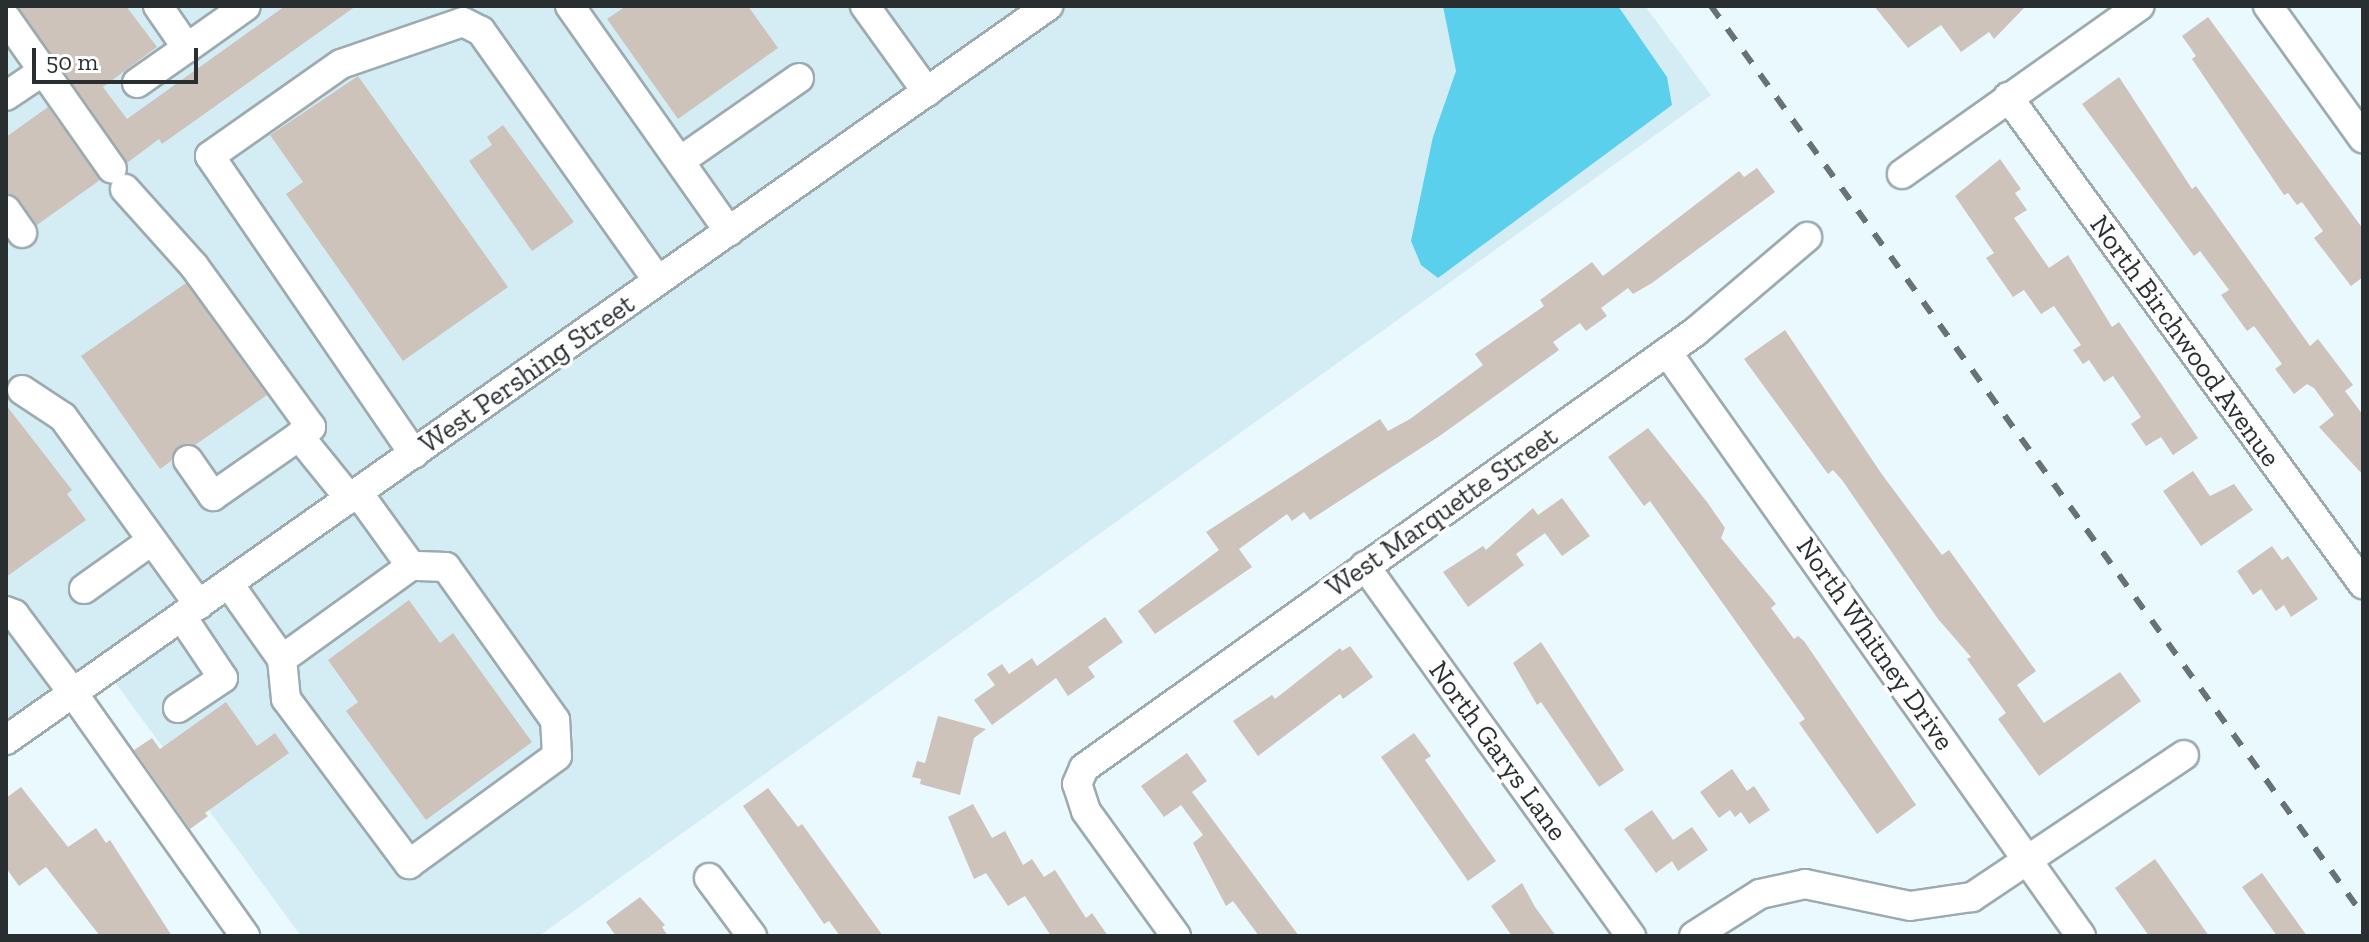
<!DOCTYPE html>
<style>
body{margin:0}
#map{position:relative;width:2369px;height:942px;overflow:hidden;background:#e9f9fe;font-family:"Zilla Slab",serif}
div>[style]{position:absolute}
.built>*{inset:0;background:#d4edf5}
.water>*{inset:0;background:#5bd0ed}
.building>*{inset:0;background:#cec3ba}
.roads{filter:drop-shadow(2px 0 #9cabb0) drop-shadow(-2px 0 #9cabb0) drop-shadow(0 2px #9cabb0) drop-shadow(0 -2px #9cabb0)}
.minor>*{height:28px;margin:-14px;padding:0 14px;transform-origin:14px;border-radius:14px;background:#fff}
.rail>*{height:6px;margin-top:-3px;transform-origin:0;background:repeating-linear-gradient(90deg,#687174 0 14px,transparent 0 28px)}
span{translate:-50% -50%;white-space:nowrap;text-align:center;line-height:1.15;-webkit-text-stroke:7px #fff;paint-order:stroke}
.street-label{font-size:28px;color:#292f31}
.frame{position:absolute;inset:0;border:8px solid #292f31;pointer-events:none}
.scale{position:absolute;left:32px;top:48px;width:166px;height:36px;box-sizing:border-box;border:4px solid #292f31;border-top:0;padding-left:10px;font-size:24px;line-height:28px;white-space:nowrap;color:#292f31;-webkit-text-stroke:6px #fff;paint-order:stroke}
</style>
<div id="map">
<div class="built">
<i style="clip-path:polygon(6px 6px,1645px 6px,1711px 95px,539px 936px,301px 936px,106px 670px,6px 740px)"></i>
</div>
<div class="water">
<i style="clip-path:polygon(1443px 6px,1618px 6px,1667px 77px,1672px 105px,1438px 278px,1421px 265px,1411px 241px,1433px 137px,1456px 71px)"></i>
</div>
<div class="building">
<i style="clip-path:polygon(17px 6px,126px 6px,157px 47px,103px 87px,127px 119px,285px 6px,356px 6px,162px 144px,159px 139px,127px 163px)"></i>
<i style="clip-path:polygon(626px 6px,748px 6px,778px 48px,678px 119px,607px 19px)"></i>
<i style="clip-path:polygon(1874px 6px,2026px 6px,1994px 39px,1989px 32px,1961px 52px,1941px 25px,1908px 48px)"></i>
<i style="clip-path:polygon(2208px 17px,2363px 229px,2363px 277px,2351px 286px,2314px 238px,2323px 231px,2302px 202px,2297px 205px,2288px 193px,2284px 195px,2192px 59px,2196px 56px,2182px 36px)"></i>
<i style="clip-path:polygon(358px 76px,508px 287px,403px 361px,286px 194px,303px 182px,270px 135px)"></i>
<i style="clip-path:polygon(2119px 77px,2192px 189px,2196px 186px,2310px 346px,2318px 339px,2353px 385px,2345px 391px,2363px 415px,2363px 475px,2319px 427px,2334px 415px,2314px 388px,2307px 384px,2294px 394px,2275px 369px,2282px 364px,2254px 326px,2247px 331px,2221px 295px,2229px 290px,2200px 251px,2194px 256px,2082px 104px)"></i>
<i style="clip-path:polygon(48px 107px,100px 180px,37px 225px,19px 200px,6px 193px,6px 137px)"></i>
<i style="clip-path:polygon(503px 125px,574px 222px,532px 251px,469px 161px,492px 145px,487px 137px)"></i>
<i style="clip-path:polygon(2000px 159px,2021px 189px,2015px 193px,2027px 210px,2014px 218px,2049px 268px,2068px 255px,2112px 327px,2119px 322px,2198px 438px,2173px 455px,2161px 437px,2146px 446px,2131px 424px,2141px 417px,2113px 376px,2104px 382px,2089px 360px,2083px 364px,2073px 350px,2081px 345px,2054px 306px,2041px 314px,2024px 290px,2013px 297px,1986px 258px,1994px 253px,1955px 196px)"></i>
<i style="clip-path:polygon(1757px 168px,1775px 192px,1652px 283px,1633px 294px,1628px 288px,1601px 308px,1607px 316px,1586px 331px,1580px 323px,1553px 342px,1559px 350px,1441px 435px,1310px 520px,1304px 512px,1292px 521px,1287px 514px,1239px 549px,1252px 567px,1155px 634px,1138px 611px,1219px 550px,1206px 532px,1380px 419px,1388px 431px,1410px 419px,1483px 365px,1475px 354px,1544px 306px,1540px 300px,1592px 262px,1603px 276px,1739px 171px,1744px 177px)"></i>
<i style="clip-path:polygon(186px 283px,267px 395px,195px 445px,178px 447px,171px 461px,160px 469px,81px 356px)"></i>
<i style="clip-path:polygon(1785px 330px,1881px 473px,1942px 555px,1949px 550px,2036px 671px,2017px 685px,2044px 723px,2120px 672px,2141px 701px,2039px 776px,1998px 719px,2006px 713px,1967px 659px,1971px 657px,1938px 619px,1842px 480px,1833px 470px,1828px 474px,1744px 359px)"></i>
<i style="clip-path:polygon(6px 405px,72px 490px,67px 494px,86px 520px,6px 577px)"></i>
<i style="clip-path:polygon(1648px 428px,1707px 502px,1725px 528px,1721px 538px,1776px 604px,1771px 608px,1794px 639px,1798px 636px,1804px 641px,1916px 805px,1877px 834px,1799px 723px,1805px 719px,1650px 501px,1644px 506px,1608px 457px)"></i>
<i style="clip-path:polygon(2193px 471px,2210px 496px,2234px 484px,2253px 510px,2201px 546px,2163px 491px)"></i>
<i style="clip-path:polygon(1562px 498px,1590px 536px,1562px 556px,1545px 533px,1516px 554px,1524px 565px,1468px 607px,1443px 572px,1483px 546px,1486px 550px,1533px 508px,1538px 515px)"></i>
<i style="clip-path:polygon(2272px 546px,2282px 560px,2288px 556px,2318px 599px,2291px 617px,2284px 605px,2276px 611px,2261px 589px,2253px 595px,2237px 571px)"></i>
<i style="clip-path:polygon(409px 600px,440px 643px,453px 633px,532px 742px,426px 820px,346px 711px,358px 702px,328px 660px)"></i>
<i style="clip-path:polygon(1105px 617px,1123px 642px,1088px 667px,1095px 677px,1068px 696px,1056px 678px,992px 725px,974px 700px,995px 685px,987px 674px,1002px 664px,1009px 674px,1032px 658px,1037px 666px)"></i>
<i style="clip-path:polygon(1541px 642px,1624px 770px,1599px 787px,1541px 702px,1537px 705px,1513px 663px)"></i>
<i style="clip-path:polygon(1350px 646px,1373px 677px,1343px 699px,1340px 694px,1258px 756px,1233px 721px,1272px 695px,1275px 699px,1340px 648px,1342px 651px)"></i>
<i style="clip-path:polygon(226px 702px,257px 746px,275px 733px,289px 753px,205px 813px,208px 816px,190px 829px,134px 750px,152px 738px,160px 749px)"></i>
<i style="clip-path:polygon(938px 716px,986px 729px,974px 738px,960px 795px,920px 784px,921px 779px,912px 777px,917px 761px,925px 763px)"></i>
<i style="clip-path:polygon(1414px 733px,1431px 756px,1425px 760px,1496px 861px,1468px 881px,1381px 757px)"></i>
<i style="clip-path:polygon(1187px 753px,1207px 781px,1192px 792px,1299px 936px,1259px 936px,1233px 901px,1226px 906px,1193px 843px,1203px 835px,1181px 805px,1164px 817px,1141px 786px)"></i>
<i style="clip-path:polygon(1732px 769px,1747px 791px,1754px 786px,1770px 810px,1749px 824px,1741px 812px,1735px 817px,1730px 810px,1719px 818px,1700px 792px)"></i>
<i style="clip-path:polygon(21px 787px,68px 847px,96px 828px,106px 843px,110px 840px,172px 936px,100px 936px,46px 867px,19px 886px,6px 868px,6px 798px)"></i>
<i style="clip-path:polygon(768px 788px,798px 827px,802px 824px,883px 936px,840px 936px,829px 921px,824px 924px,743px 806px)"></i>
<i style="clip-path:polygon(973px 804px,992px 838px,1005px 831px,1023px 865px,1032px 859px,1044px 877px,1055px 870px,1086px 918px,1092px 913px,1108px 936px,1051px 936px,1025px 896px,1008px 906px,986px 873px,974px 879px,948px 817px)"></i>
<i style="clip-path:polygon(1652px 810px,1673px 840px,1692px 827px,1708px 850px,1678px 871px,1672px 861px,1656px 873px,1624px 829px)"></i>
<i style="clip-path:polygon(2155px 859px,2209px 936px,2149px 936px,2115px 888px)"></i>
<i style="clip-path:polygon(2262px 873px,2307px 936px,2277px 936px,2242px 887px)"></i>
<i style="clip-path:polygon(1522px 883px,1535px 907px,1556px 936px,1512px 936px,1491px 906px)"></i>
<i style="clip-path:polygon(640px 897px,665px 925px,662px 927px,668px 936px,616px 936px,606px 922px)"></i>
</div>
<div class="roads">
<div class="minor">
<i style="left:158px;top:6px;width:51px;rotate:55.4deg"></i>
<i style="left:187px;top:48px;width:72px;rotate:-35.4deg"></i>
<i style="left:570px;top:6px;width:276px;rotate:54.8deg"></i>
<i style="left:865px;top:6px;width:106px;rotate:54.2deg"></i>
<i style="left:2268px;top:6px;width:163px;rotate:54.3deg"></i>
<i style="left:6px;top:18px;width:184px;rotate:54.9deg"></i>
<i style="left:137px;top:83px;width:61px;rotate:-35deg"></i>
<i style="left:6px;top:96px;width:45px;rotate:-34deg"></i>
<i style="left:2008px;top:97px;width:603px;rotate:53.91deg"></i>
<i style="left:680px;top:161px;width:145px;rotate:-34.9deg"></i>
<i style="left:1902px;top:174px;width:291px;rotate:-35.3deg"></i>
<i style="left:125px;top:189px;width:103px;rotate:48.1deg"></i>
<i style="left:194px;top:266px;width:199px;rotate:54deg"></i>
<i style="left:311px;top:427px;width:15px;rotate:143deg"></i>
<i style="left:299px;top:436px;width:81px;rotate:51deg"></i>
<i style="left:6px;top:210px;width:28px;rotate:55deg"></i>
<i style="left:1667px;top:352px;width:716px;rotate:54.67deg"></i>
<i style="left:22px;top:390px;width:49px;rotate:33.4deg"></i>
<i style="left:63px;top:417px;width:232px;rotate:54.1deg"></i>
<i style="left:414px;top:454px;width:361px;rotate:-124.4deg"></i>
<i style="left:210px;top:156px;width:160px;rotate:-35.1deg"></i>
<i style="left:341px;top:64px;width:129px;rotate:-19deg"></i>
<i style="left:463px;top:22px;width:20px;rotate:27deg"></i>
<i style="left:481px;top:31px;width:306px;rotate:54.7deg"></i>
<i style="left:188px;top:460px;width:44px;rotate:55.2deg"></i>
<i style="left:213px;top:496px;width:105px;rotate:-34.9deg"></i>
<i style="left:1365px;top:566px;width:456px;rotate:54.3deg"></i>
<i style="left:229px;top:584px;width:92px;rotate:54.8deg"></i>
<i style="left:282px;top:659px;width:159px;rotate:-35.8deg"></i>
<i style="left:411px;top:566px;width:89px;rotate:-125.8deg"></i>
<i style="left:84px;top:589px;width:81px;rotate:-35.5deg"></i>
<i style="left:6px;top:611px;width:9px;rotate:21deg"></i>
<i style="left:14px;top:614px;width:99px;rotate:53.2deg"></i>
<i style="left:73px;top:693px;width:298px;rotate:54.7deg"></i>
<i style="left:282px;top:659px;width:40px;rotate:84.3deg"></i>
<i style="left:286px;top:699px;width:206px;rotate:53.3deg"></i>
<i style="left:409px;top:864px;width:183px;rotate:-36.1deg"></i>
<i style="left:557px;top:756px;width:36px;rotate:-93deg"></i>
<i style="left:555px;top:720px;width:188px;rotate:-125.5deg"></i>
<i style="left:446px;top:567px;width:35px;rotate:-178deg"></i>
<i style="left:178px;top:708px;width:54px;rotate:-33.7deg"></i>
<i style="left:223px;top:678px;width:73px;rotate:-123.9deg"></i>
<i style="left:6px;top:740px;width:1275px;rotate:-35.16deg"></i>
<i style="left:709px;top:878px;width:72px;rotate:53.4deg"></i>
<i style="left:1176px;top:936px;width:154px;rotate:-125.8deg"></i>
<i style="left:1086px;top:811px;width:28px;rotate:-108deg"></i>
<i style="left:1077px;top:784px;width:17px;rotate:-66deg"></i>
<i style="left:1084px;top:768px;width:751px;rotate:-35.51deg"></i>
<i style="left:1695px;top:332px;width:147px;rotate:-40.3deg"></i>
<i style="left:1694px;top:936px;width:78px;rotate:-32.5deg"></i>
<i style="left:1760px;top:894px;width:46px;rotate:-12.5deg"></i>
<i style="left:1805px;top:884px;width:107px;rotate:11.8deg"></i>
<i style="left:1910px;top:906px;width:63px;rotate:-8.3deg"></i>
<i style="left:1972px;top:897px;width:255px;rotate:-33.8deg"></i>
</div>
</div>
<div class="rail">
<i style="left:1711px;top:6px;width:1119px;rotate:54.35deg"></i>
</div>
<div class="street-label">
<span style="left:2185px;top:341px;rotate:54deg">North Birchwood Avenue</span>
<span style="left:527px;top:374px;rotate:-35deg">West Pershing Street</span>
<span style="left:1442px;top:512px;rotate:-35deg">West Marquette Street</span>
<span style="left:1875px;top:644px;rotate:55deg">North Whitney Drive</span>
<span style="left:1498px;top:751px;rotate:54deg">North Garys Lane</span>
</div>
<div class="frame"></div>
<div class="scale">50 m</div>
</div>
